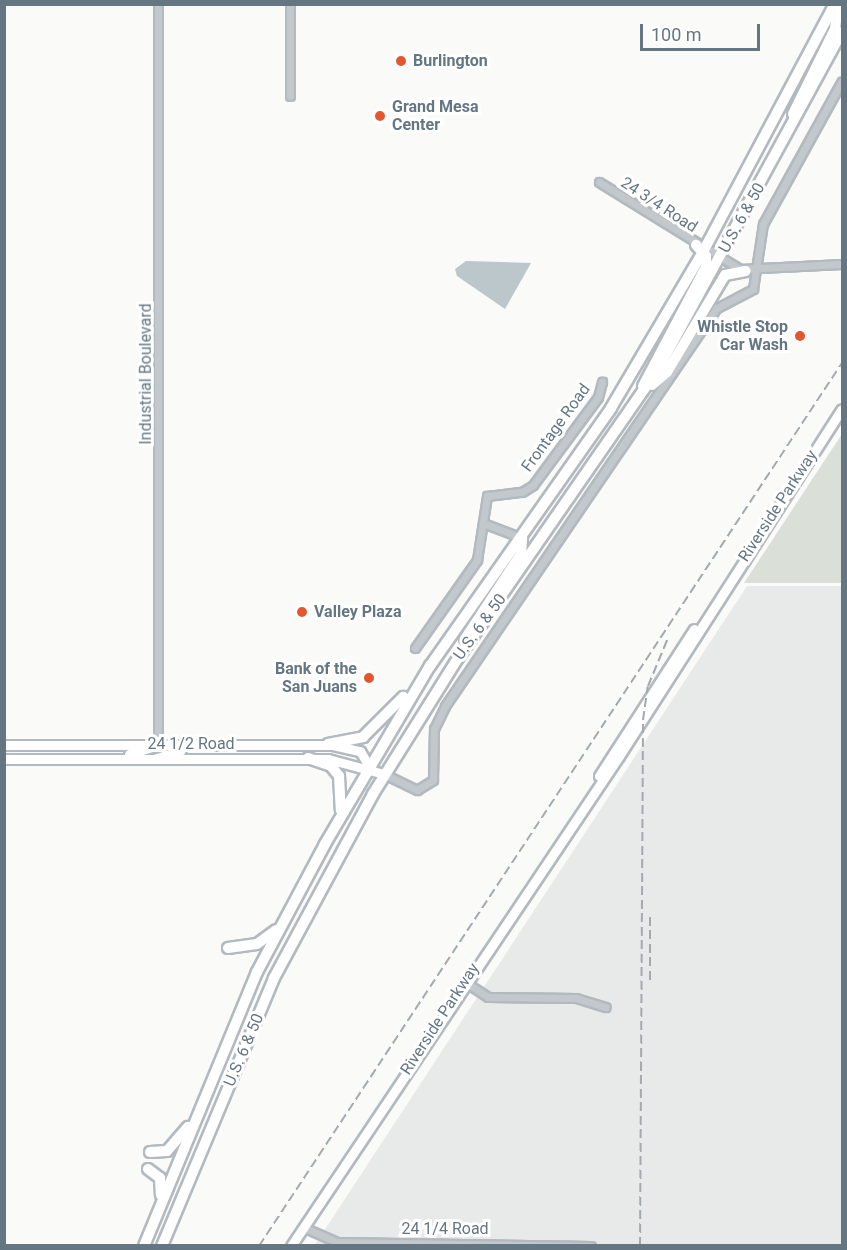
<!DOCTYPE html>
<style>
body{margin:0}
#map{position:relative;width:847px;height:1250px;overflow:hidden;background:#fafaf8;font-family:Roboto,sans-serif}
div>[style]{position:absolute}
.built>*{inset:0;background:#e8e9e9}
.green>*{inset:0;background:#dadfd7}
.water>*{inset:0;background:#bbc7cb}
.roads{filter:drop-shadow(2px 0 #b3babf) drop-shadow(-2px 0 #b3babf) drop-shadow(0 2px #b3babf) drop-shadow(0 -2px #b3babf)}
.minor>*{height:7px;margin:-3.5px;padding:0 3.5px;transform-origin:3.5px;border-radius:3.5px;background:#c3c8cc}
.secondary>*{height:9px;margin:-4.5px;padding:0 4.5px;transform-origin:4.5px;border-radius:4.5px;background:#fff}
.trunk>*{height:10px;margin:-5px;padding:0 5px;transform-origin:5px;border-radius:5px;background:#fff}
.rail>*{height:2px;margin-top:-1px;transform-origin:0;background:repeating-linear-gradient(90deg,#a2aab0 0 9px,transparent 0 13.5px)}
.dots>*{width:16px;height:16px;translate:-50% -50%;box-sizing:border-box;border:3px solid #fff;border-radius:50%}
span{translate:-50% -50%;white-space:nowrap;text-align:center;line-height:1.15;-webkit-text-stroke:6px #fff;paint-order:stroke}
.poi-label{font-size:16px;color:#657683;font-weight:700}
.left{translate:0 -50%;text-align:left}
.right{translate:-100% -50%;text-align:right}
.street-label{font-size:16px;color:#657683}
.frame{position:absolute;inset:0;border:6px solid #657683;pointer-events:none}
.scale{position:absolute;left:640px;top:24px;width:120px;height:27px;box-sizing:border-box;border:3px solid #657683;border-top:0;padding-left:8px;font-size:18px;line-height:21px;white-space:nowrap;color:#657683;-webkit-text-stroke:4px #fff;paint-order:stroke}
</style>
<div id="map">
<div class="built">
<i style="clip-path:polygon(747px 586px,842px 586px,842px 1245px,314px 1246px)"></i>
</div>
<div class="green">
<i style="clip-path:polygon(842px 434px,842px 583px,744px 583px)"></i>
</div>
<div class="water">
<i style="clip-path:polygon(466px 261px,531px 263px,505px 309px,457px 276px,455px 269px)"></i>
</div>
<div class="roads">
<div class="minor">
<i style="left:290px;top:4px;width:92px;rotate:90deg"></i>
<i style="left:599px;top:182px;width:166px;rotate:31.7deg"></i>
<i style="left:740px;top:269px;width:102px;rotate:-2.8deg"></i>
<i style="left:483px;top:523px;width:42px;rotate:21deg"></i>
<i style="left:415px;top:648px;width:108px;rotate:-54.8deg"></i>
<i style="left:477px;top:560px;width:65px;rotate:-81.1deg"></i>
<i style="left:487px;top:496px;width:35px;rotate:-7deg"></i>
<i style="left:522px;top:492px;width:13px;rotate:-32deg"></i>
<i style="left:533px;top:485px;width:109px;rotate:-53.5deg"></i>
<i style="left:598px;top:397px;width:16px;rotate:-75deg"></i>
<i style="left:158px;top:745px;width:741px;rotate:-90deg"></i>
<i style="left:384px;top:774px;width:37px;rotate:26deg"></i>
<i style="left:417px;top:790px;width:19px;rotate:-32deg"></i>
<i style="left:433px;top:780px;width:51px;rotate:-88.9deg"></i>
<i style="left:434px;top:729px;width:25px;rotate:-64deg"></i>
<i style="left:445px;top:706px;width:482px;rotate:-55.7deg"></i>
<i style="left:717px;top:308px;width:41px;rotate:-27.8deg"></i>
<i style="left:753px;top:289px;width:66px;rotate:-81.3deg"></i>
<i style="left:763px;top:224px;width:163px;rotate:-61.1deg"></i>
<i style="left:465px;top:982px;width:27px;rotate:33deg"></i>
<i style="left:488px;top:997px;width:88px;rotate:0.7deg"></i>
<i style="left:576px;top:998px;width:31px;rotate:17deg"></i>
<i style="left:303px;top:1227px;width:37px;rotate:24deg"></i>
<i style="left:337px;top:1242px;width:254px;rotate:0.9deg"></i>
</div>
<div class="secondary">
<i style="left:4px;top:745px;width:329px"></i>
<i style="left:333px;top:745px;width:28px;rotate:13deg"></i>
<i style="left:360px;top:751px;width:17px;rotate:59deg"></i>
<i style="left:129px;top:754px;width:30px;rotate:-17deg"></i>
<i style="left:4px;top:759px;width:324px"></i>
<i style="left:328px;top:759px;width:58px;rotate:15deg"></i>
<i style="left:154px;top:759px;width:28px;rotate:-18deg"></i>
<i style="left:599px;top:776px;width:175px;rotate:-57.1deg"></i>
<i style="left:291px;top:1246px;width:590px;rotate:-56.2deg"></i>
<i style="left:619px;top:756px;width:412px;rotate:-57.3deg"></i>
</div>
<div class="trunk">
<i style="left:793px;top:114px;width:95px;rotate:-63.7deg"></i>
<i style="left:835px;top:29px;width:25px;rotate:-83deg"></i>
<i style="left:652px;top:385px;width:20px;rotate:-41deg"></i>
<i style="left:667px;top:372px;width:113px;rotate:-59.1deg"></i>
<i style="left:725px;top:275px;width:21px;rotate:-11deg"></i>
<i style="left:643px;top:386px;width:135px;rotate:-62.1deg"></i>
<i style="left:706px;top:267px;width:11px;rotate:-90deg"></i>
<i style="left:706px;top:256px;width:15px;rotate:-132deg"></i>
<i style="left:465px;top:639px;width:102px;rotate:-56.6deg"></i>
<i style="left:521px;top:554px;width:16px;rotate:-86deg"></i>
<i style="left:328px;top:744px;width:36px;rotate:-11deg"></i>
<i style="left:363px;top:737px;width:57px;rotate:-45deg"></i>
<i style="left:308px;top:758px;width:24px;rotate:19deg"></i>
<i style="left:331px;top:766px;width:13px;rotate:51deg"></i>
<i style="left:339px;top:776px;width:34px;rotate:87deg"></i>
<i style="left:228px;top:948px;width:29px;rotate:-8deg"></i>
<i style="left:257px;top:944px;width:24px;rotate:-36deg"></i>
<i style="left:150px;top:1152px;width:17px;rotate:-3deg"></i>
<i style="left:167px;top:1151px;width:32px;rotate:-49deg"></i>
<i style="left:148px;top:1169px;width:15px;rotate:37deg"></i>
<i style="left:160px;top:1178px;width:17px;rotate:87deg"></i>
<i style="left:144px;top:1246px;width:296px;rotate:-67.6deg"></i>
<i style="left:257px;top:972px;width:145px;rotate:-62deg"></i>
<i style="left:325px;top:844px;width:207px;rotate:-59.5deg"></i>
<i style="left:430px;top:666px;width:315px;rotate:-54.9deg"></i>
<i style="left:611px;top:408px;width:183px;rotate:-59.5deg"></i>
<i style="left:704px;top:250px;width:279px;rotate:-62deg"></i>
<i style="left:162px;top:1246px;width:290px;rotate:-67.3deg"></i>
<i style="left:274px;top:978px;width:209px;rotate:-61.7deg"></i>
<i style="left:373px;top:794px;width:160px;rotate:-58deg"></i>
<i style="left:458px;top:658px;width:349px;rotate:-55.3deg"></i>
<i style="left:657px;top:371px;width:386px;rotate:-61.4deg"></i>
</div>
</div>
<div class="rail">
<i style="left:650px;top:917px;width:63px;rotate:90deg"></i>
<i style="left:259px;top:1246px;width:1058px;rotate:-56.57deg"></i>
<i style="left:640px;top:1246px;width:526px;rotate:-89.67deg"></i>
<i style="left:643px;top:720px;width:34px;rotate:-82deg"></i>
<i style="left:648px;top:686px;width:52px;rotate:-67.4deg"></i>
</div>
<div class="dots">
<i style="left:401px;top:61px;background:#e4572e"></i>
<i style="left:380px;top:116px;background:#e4572e"></i>
<i style="left:800px;top:336px;background:#e4572e"></i>
<i style="left:302px;top:612px;background:#e4572e"></i>
<i style="left:369px;top:678px;background:#e4572e"></i>
</div>
<div class="poi-label">
<span class="left" style="left:413px;top:61px">Burlington</span>
<span class="left" style="left:392px;top:116px">Grand Mesa<br>Center</span>
<span class="right" style="left:788px;top:336px">Whistle Stop<br>Car Wash</span>
<span class="left" style="left:314px;top:612px">Valley Plaza</span>
<span class="right" style="left:357px;top:678px">Bank of the<br>San Juans</span>
</div>
<div class="street-label">
<span style="left:659px;top:205px;rotate:33deg">24 3/4 Road</span>
<span style="left:742px;top:218px;rotate:-61deg">U.S. 6 &amp; 50</span>
<span style="left:146px;top:374px;rotate:-90deg">Industrial Boulevard</span>
<span style="left:556px;top:428px;rotate:-54deg">Frontage Road</span>
<span style="left:778px;top:506px;rotate:-57deg">Riverside Parkway</span>
<span style="left:480px;top:627px;rotate:-54deg">U.S. 6 &amp; 50</span>
<span style="left:191px;top:744px">24 1/2 Road</span>
<span style="left:440px;top:1019px;rotate:-57deg">Riverside Parkway</span>
<span style="left:244px;top:1050px;rotate:-67deg">U.S. 6 &amp; 50</span>
<span style="left:445px;top:1229px">24 1/4 Road</span>
</div>
<div class="frame"></div>
<div class="scale">100 m</div>
</div>
